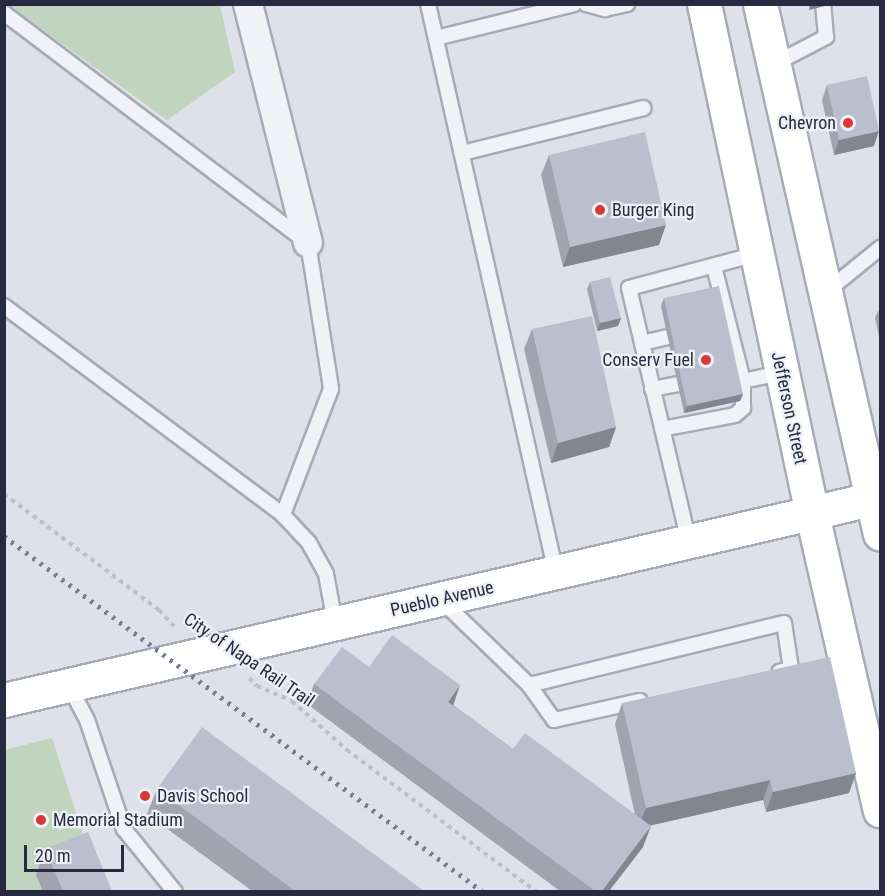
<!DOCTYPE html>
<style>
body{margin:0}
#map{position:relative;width:885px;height:896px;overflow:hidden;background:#dee1e9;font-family:"Roboto Condensed",sans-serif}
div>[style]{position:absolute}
.green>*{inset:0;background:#c0d4be}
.path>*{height:4px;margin-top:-2px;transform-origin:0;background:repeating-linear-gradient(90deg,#bcbec8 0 4.5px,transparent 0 9px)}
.roads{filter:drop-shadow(2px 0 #a7aab7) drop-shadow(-2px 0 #a7aab7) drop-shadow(0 2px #a7aab7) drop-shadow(0 -2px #a7aab7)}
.lane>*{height:14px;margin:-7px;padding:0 7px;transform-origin:7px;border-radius:7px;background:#f1f2f7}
.street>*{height:28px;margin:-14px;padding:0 14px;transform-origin:14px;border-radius:14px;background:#f1f2f7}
.secondary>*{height:33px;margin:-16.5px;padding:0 16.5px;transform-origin:16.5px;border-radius:16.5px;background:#fff}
.rail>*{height:4.5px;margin-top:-2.25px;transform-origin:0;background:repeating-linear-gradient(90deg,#767d94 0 3px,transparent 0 9px)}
.wall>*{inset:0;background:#a1a3af}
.shaded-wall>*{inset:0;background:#83858f}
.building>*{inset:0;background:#bbbecc}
.dots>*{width:16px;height:16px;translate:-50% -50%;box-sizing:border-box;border:3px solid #eef0f6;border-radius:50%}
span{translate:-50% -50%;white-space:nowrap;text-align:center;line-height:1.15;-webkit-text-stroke:4.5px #eef0f6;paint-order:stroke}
.poi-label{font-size:18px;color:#262b41}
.right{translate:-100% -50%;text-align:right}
.left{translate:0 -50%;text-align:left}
.street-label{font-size:18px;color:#262b41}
.frame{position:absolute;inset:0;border:6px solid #262b41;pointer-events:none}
.scale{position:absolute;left:24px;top:845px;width:100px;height:27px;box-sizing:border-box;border:3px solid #262b41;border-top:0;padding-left:8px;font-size:18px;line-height:21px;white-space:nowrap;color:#262b41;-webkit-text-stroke:4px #eef0f6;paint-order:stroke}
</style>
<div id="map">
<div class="green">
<i style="clip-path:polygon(9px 5px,220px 5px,235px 72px,167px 120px)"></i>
<i style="clip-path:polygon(52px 738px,101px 891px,5px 891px,4px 750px)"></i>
</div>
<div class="path">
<i style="left:4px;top:494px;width:194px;rotate:36.8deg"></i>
<i style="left:159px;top:610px;width:22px;rotate:47deg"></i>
<i style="left:249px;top:678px;width:11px;rotate:45deg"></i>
<i style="left:257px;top:686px;width:38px;rotate:23deg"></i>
<i style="left:292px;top:701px;width:74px;rotate:41.7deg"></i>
<i style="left:347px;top:750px;width:237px;rotate:36.8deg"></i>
</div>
<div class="roads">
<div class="lane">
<i style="left:428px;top:4px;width:583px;rotate:77.32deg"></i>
<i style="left:586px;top:4px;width:20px;rotate:15deg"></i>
<i style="left:605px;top:9px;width:23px;rotate:-13deg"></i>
<i style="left:4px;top:13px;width:381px;rotate:37.1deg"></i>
<i style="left:308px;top:243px;width:148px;rotate:81deg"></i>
<i style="left:331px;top:389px;width:135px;rotate:110.9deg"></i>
<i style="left:436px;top:38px;width:142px;rotate:-13.8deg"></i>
<i style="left:774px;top:64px;width:59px;rotate:-27.4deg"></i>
<i style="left:826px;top:37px;width:33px;rotate:-95deg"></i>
<i style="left:462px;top:153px;width:187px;rotate:-13.9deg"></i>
<i style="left:826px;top:292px;width:70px;rotate:-39.2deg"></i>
<i style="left:4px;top:306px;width:349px;rotate:36.8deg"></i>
<i style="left:283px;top:515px;width:38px;rotate:47deg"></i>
<i style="left:309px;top:543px;width:35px;rotate:61deg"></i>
<i style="left:326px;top:574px;width:50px;rotate:79.6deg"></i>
<i style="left:642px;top:343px;width:26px;rotate:-13deg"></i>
<i style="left:743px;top:381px;width:40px;rotate:-12deg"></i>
<i style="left:652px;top:389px;width:26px;rotate:-11deg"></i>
<i style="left:662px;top:429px;width:74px;rotate:-10.9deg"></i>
<i style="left:735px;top:415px;width:11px;rotate:-41deg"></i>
<i style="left:743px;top:408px;width:27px;rotate:-90deg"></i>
<i style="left:743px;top:381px;width:119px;rotate:-104.2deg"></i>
<i style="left:689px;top:542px;width:261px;rotate:-103.3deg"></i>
<i style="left:629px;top:288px;width:132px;rotate:-14.9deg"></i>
<i style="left:442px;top:601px;width:121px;rotate:44deg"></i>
<i style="left:529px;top:685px;width:262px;rotate:-13.7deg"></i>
<i style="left:784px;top:623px;width:47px;rotate:81.3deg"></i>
<i style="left:791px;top:669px;width:12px;rotate:166deg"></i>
<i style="left:529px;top:685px;width:43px;rotate:54.5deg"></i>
<i style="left:554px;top:720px;width:88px;rotate:-12.5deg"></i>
<i style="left:69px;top:686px;width:38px;rotate:62deg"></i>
<i style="left:87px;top:720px;width:115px;rotate:71.3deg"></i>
<i style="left:124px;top:829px;width:81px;rotate:51deg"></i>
</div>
<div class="street">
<i style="left:248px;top:4px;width:246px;rotate:75.9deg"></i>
</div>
<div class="secondary">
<i style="left:704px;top:4px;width:521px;rotate:78.04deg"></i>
<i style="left:812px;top:514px;width:304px;rotate:77.1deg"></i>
<i style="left:760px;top:4px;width:543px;rotate:77.24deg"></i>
<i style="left:4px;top:700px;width:899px;rotate:-13.05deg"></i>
</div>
</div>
<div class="rail">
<i style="left:4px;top:536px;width:597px;rotate:36.62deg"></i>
</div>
<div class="wall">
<i style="clip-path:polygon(827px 85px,874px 146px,834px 155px,822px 100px)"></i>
<i style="clip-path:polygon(549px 155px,659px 245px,563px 267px,541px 175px)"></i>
<i style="clip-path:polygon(590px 282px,621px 318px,618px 326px,597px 331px,587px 289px)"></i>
<i style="clip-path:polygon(664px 298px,743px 394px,740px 401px,684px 413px,661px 306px)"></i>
<i style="clip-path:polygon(878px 311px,880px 311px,880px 341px,875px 318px)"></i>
<i style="clip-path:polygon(532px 329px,616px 427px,609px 447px,551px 463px,524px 349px)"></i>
<i style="clip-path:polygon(369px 667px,453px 705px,513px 749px,635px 815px,615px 724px,622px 703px,856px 773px,849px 793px,766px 812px,763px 800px,649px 826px,643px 847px,609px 891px,560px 891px,307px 704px,314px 684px)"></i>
<i style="clip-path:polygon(157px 789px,424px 891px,252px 891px,147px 814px)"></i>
<i style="clip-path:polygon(45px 849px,112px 891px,43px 891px,36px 875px)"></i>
</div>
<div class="shaded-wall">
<i style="clip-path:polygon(810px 4px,833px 4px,809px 10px)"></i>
<i style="clip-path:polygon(879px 131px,874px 146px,834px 155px,839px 140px)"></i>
<i style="clip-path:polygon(666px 225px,659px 245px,563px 267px,570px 247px)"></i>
<i style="clip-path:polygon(621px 318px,618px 326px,597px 331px,600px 323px)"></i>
<i style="clip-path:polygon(743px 394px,740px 401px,684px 413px,687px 406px)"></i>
<i style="clip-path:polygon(616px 427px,609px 447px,551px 463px,558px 443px)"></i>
<i style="clip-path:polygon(460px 685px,453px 706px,448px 702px)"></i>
<i style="clip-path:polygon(856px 773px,849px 793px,766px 812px,773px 792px)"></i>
<i style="clip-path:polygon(770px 780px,763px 800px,638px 828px,646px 808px)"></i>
<i style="clip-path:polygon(651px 826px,643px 847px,609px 891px,602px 891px)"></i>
</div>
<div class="building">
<i style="clip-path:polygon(867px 76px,879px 131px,839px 140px,827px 85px)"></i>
<i style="clip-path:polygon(645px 132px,666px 225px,570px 247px,549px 155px)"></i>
<i style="clip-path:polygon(610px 277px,621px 318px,600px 323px,590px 282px)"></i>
<i style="clip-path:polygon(719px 286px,743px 394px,687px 406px,664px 298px)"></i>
<i style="clip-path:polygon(878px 311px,880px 311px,880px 322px)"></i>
<i style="clip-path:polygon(592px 316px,616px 427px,558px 443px,532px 329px)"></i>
<i style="clip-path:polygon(392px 635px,460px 685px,448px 702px,513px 749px,525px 733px,651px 826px,602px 891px,595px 891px,314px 684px,342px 647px,369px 667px)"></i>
<i style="clip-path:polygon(830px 657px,856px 773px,773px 792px,770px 780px,646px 808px,622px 703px)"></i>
<i style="clip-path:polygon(202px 727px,424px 891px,295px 891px,157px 789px)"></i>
<i style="clip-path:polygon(88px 832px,112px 891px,63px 891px,45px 849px)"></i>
</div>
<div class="dots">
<i style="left:848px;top:123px;background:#da3837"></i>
<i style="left:600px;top:210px;background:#da3837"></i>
<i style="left:706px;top:360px;background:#da3837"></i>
<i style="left:145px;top:796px;background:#da3837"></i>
<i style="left:41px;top:820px;background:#da3837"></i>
</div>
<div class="poi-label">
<span class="right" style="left:836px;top:123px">Chevron</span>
<span class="left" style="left:612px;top:210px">Burger King</span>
<span class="right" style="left:694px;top:360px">Conserv Fuel</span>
<span class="left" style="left:157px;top:796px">Davis School</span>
<span class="left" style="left:53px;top:820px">Memorial Stadium</span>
</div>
<div class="street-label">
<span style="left:789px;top:408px;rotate:78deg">Jefferson Street</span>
<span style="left:442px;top:599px;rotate:-13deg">Pueblo Avenue</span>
<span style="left:249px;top:660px;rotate:34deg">City of Napa Rail Trail</span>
</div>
<div class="frame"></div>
<div class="scale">20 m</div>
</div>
